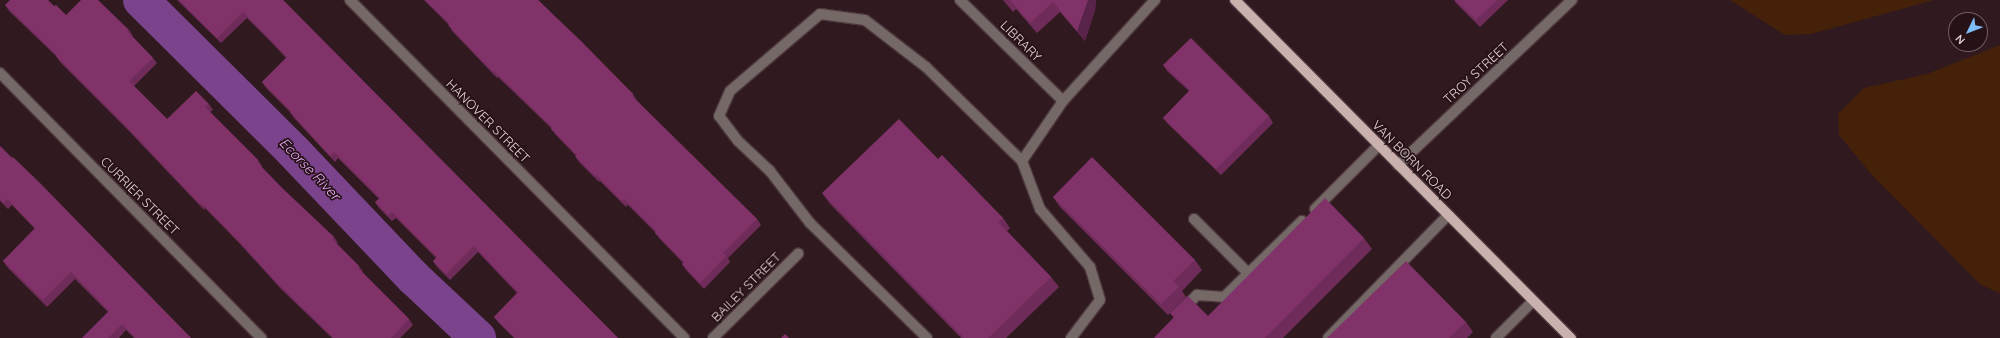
<!DOCTYPE html>
<style>
body{margin:0}
#map{position:relative;width:2000px;height:338px;overflow:hidden;background:#301a20;font-family:Quicksand,sans-serif}
div>[style]{position:absolute}
.green>*{inset:0;background:#452109}
.river>*{height:36px;margin:-18px;padding:0 18px;transform-origin:18px;border-radius:18px;background:#7a438b}
.roads{filter:drop-shadow(1px 0 #4c373d) drop-shadow(-1px 0 #4c373d) drop-shadow(0 1px #4c373d) drop-shadow(0 -1px #4c373d)}
.minor>*{height:10px;margin:-5px;padding:0 5px;transform-origin:5px;border-radius:5px;background:#756967}
.major>*{height:10px;margin:-5px;padding:0 5px;transform-origin:5px;border-radius:5px;background:#cbb1ad}
.wall>*{inset:0;background:#6f2c5a}
.shaded-wall>*{inset:0;background:#5a244a}
.building>*{inset:0;background:#813369}
span{translate:-50% -50%;white-space:nowrap;text-align:center;line-height:1.15;-webkit-text-stroke:3.5px #261116;paint-order:stroke}
.street-label{font-size:13px;color:#e2d2d5}
.water-label{font-size:14px;color:#e7abfa;font-style:italic}
.north{position:absolute;left:1948px;top:12px;width:40px;height:40px;box-sizing:border-box;background:#261116;border:1px solid #715e62;border-radius:50%;rotate:227deg;font-size:11px;font-weight:700;line-height:16px;text-align:center;color:#e2d2d5}
.north::after{content:'';display:block;margin:auto;width:14px;height:18px;background:#7dbef9;clip-path:polygon(50% 0,100% 100%,50% 72%,0 100%)}
</style>
<div id="map">
<div class="green">
<i style="clip-path:polygon(1730px 0,1934px 0,1811px 34px,1785px 35px)"></i>
<i style="clip-path:polygon(2000px 45px,2000px 293px,1981px 285px,1872px 175px,1839px 135px,1838px 114px,1864px 88px,1927px 74px)"></i>
</div>
<div class="river">
<i style="left:141px;top:0;width:214px;rotate:44.8deg"></i>
<i style="left:293px;top:151px;width:175px;rotate:46.4deg"></i>
<i style="left:414px;top:278px;width:88px;rotate:43.2deg"></i>
</div>
<div class="roads">
<div class="minor">
<i style="left:350px;top:0;width:475px;rotate:45.3deg"></i>
<i style="left:960px;top:0;width:144px;rotate:44.4deg"></i>
<i style="left:0;top:73px;width:372px;rotate:45.4deg"></i>
<i style="left:1022px;top:161px;width:73px;rotate:-55.7deg"></i>
<i style="left:1063px;top:101px;width:137px;rotate:-47.7deg"></i>
<i style="left:1398px;top:165px;width:240px;rotate:-43.5deg"></i>
<i style="left:1315px;top:209px;width:91px;rotate:-45deg"></i>
<i style="left:1194px;top:219px;width:78px;rotate:45deg"></i>
<i style="left:1183px;top:309px;width:20px;rotate:-45deg"></i>
<i style="left:1197px;top:295px;width:27px;rotate:4deg"></i>
<i style="left:1224px;top:297px;width:109px;rotate:-44.3deg"></i>
<i style="left:713px;top:338px;width:120px;rotate:-44.7deg"></i>
<i style="left:927px;top:338px;width:164px;rotate:-135.5deg"></i>
<i style="left:810px;top:223px;width:66px;rotate:-127.6deg"></i>
<i style="left:770px;top:171px;width:44px;rotate:-136.8deg"></i>
<i style="left:738px;top:141px;width:31px;rotate:-127deg"></i>
<i style="left:719px;top:116px;width:27px;rotate:-66deg"></i>
<i style="left:730px;top:91px;width:118px;rotate:-40.5deg"></i>
<i style="left:820px;top:14px;width:45px;rotate:7.6deg"></i>
<i style="left:865px;top:20px;width:77px;rotate:37.6deg"></i>
<i style="left:926px;top:67px;width:134px;rotate:44.4deg"></i>
<i style="left:1022px;top:161px;width:51px;rotate:69.4deg"></i>
<i style="left:1040px;top:209px;width:77px;rotate:49.2deg"></i>
<i style="left:1090px;top:267px;width:34px;rotate:73deg"></i>
<i style="left:1100px;top:300px;width:48px;rotate:127.3deg"></i>
<i style="left:1328px;top:338px;width:172px;rotate:-45.7deg"></i>
<i style="left:1496px;top:338px;width:52px;rotate:-45deg"></i>
</div>
<div class="major">
<i style="left:1235px;top:0;width:477px;rotate:45.2deg"></i>
</div>
</div>
<div class="wall">
<i style="clip-path:polygon(177px 0,283px 0,618px 338px,514px 338px,498px 322px,494px 317px,517px 293px,478px 252px,450px 280px,437px 267px,433px 261px,436px 258px,396px 218px,392px 221px,379px 208px,375px 202px,379px 199px,338px 158px,335px 162px,294px 118px,290px 112px,266px 88px,262px 82px,286px 58px,270px 41px,247px 18px,221px 43px)"></i>
<i style="clip-path:polygon(424px 0,538px 0,633px 94px,637px 101px,757px 219px,761px 225px,728px 258px,730px 262px,704px 289px,686px 270px,682px 264px,683px 263px,659px 238px,655px 232px,628px 205px,626px 207px,600px 181px,599px 182px,579px 162px,575px 156px,576px 156px,555px 134px,551px 128px,498px 77px,497px 78px,452px 31px,449px 25px)"></i>
<i style="clip-path:polygon(1003px 0,1096px 0,1095px 10px,1085px 41px,1060px 12px,1037px 33px,1016px 9px,1013px 12px)"></i>
<i style="clip-path:polygon(1454px 0,1508px 0,1480px 27px,1456px 3px)"></i>
<i style="clip-path:polygon(5px 5px,54px 6px,66px 15px,129px 30px,133px 36px,132px 36px,153px 58px,157px 63px,134px 86px,167px 119px,209px 104px,213px 110px,210px 112px,258px 160px,262px 166px,261px 167px,282px 188px,334px 237px,338px 243px,337px 244px,359px 266px,363px 272px,362px 272px,409px 319px,413px 325px,400px 338px,332px 338px,281px 289px,240px 244px,205px 208px,204px 210px,128px 130px,60px 62px,56px 56px,9px 11px)"></i>
<i style="clip-path:polygon(1163px 65px,1269px 116px,1273px 123px,1221px 175px,1168px 124px,1163px 118px,1189px 91px,1168px 72px)"></i>
<i style="clip-path:polygon(0 146px,12px 158px,191px 338px,134px 338px,126px 330px,119px 338px,82px 338px,108px 312px,75px 279px,47px 307px,8px 268px,3px 261px,35px 229px,12px 205px,8px 209px,0 201px)"></i>
<i style="clip-path:polygon(938px 159px,1003px 218px,1010px 228px,1007px 231px,1051px 277px,1059px 287px,1006px 338px,961px 338px,830px 204px,822px 193px)"></i>
<i style="clip-path:polygon(1053px 197px,1195px 260px,1202px 270px,1182px 291px,1186px 297px,1168px 315px,1060px 207px)"></i>
<i style="clip-path:polygon(1364px 238px,1372px 249px,1283px 338px,1154px 338px,1174px 318px,1170px 313px,1208px 316px)"></i>
<i style="clip-path:polygon(1466px 322px,1473px 332px,1467px 338px,1327px 338px)"></i>
</div>
<div class="shaded-wall">
<i style="clip-path:polygon(1088px 0,1096px 0,1095px 10px,1085px 41px,1077px 31px)"></i>
</div>
<div class="building">
<i style="clip-path:polygon(10px 0,48px 0,54px 6px,56px 5px,66px 15px,81px 0,98px 0,129px 30px,127px 31px,153px 58px,129px 81px,167px 119px,196px 91px,209px 104px,205px 107px,258px 160px,257px 162px,282px 188px,334px 237px,332px 239px,359px 266px,358px 268px,409px 319px,391px 338px,334px 338px,277px 283px,236px 238px,201px 203px,200px 204px,124px 124px,56px 56px,57px 55px,5px 5px)"></i>
<i style="clip-path:polygon(179px 0,283px 0,618px 338px,515px 338px,494px 317px,518px 292px,474px 246px,446px 274px,433px 261px,437px 257px,392px 212px,388px 215px,375px 202px,380px 198px,334px 152px,330px 156px,290px 112px,291px 111px,262px 82px,287px 57px,266px 35px,243px 12px,217px 38px)"></i>
<i style="clip-path:polygon(425px 0,538px 0,582px 42px,633px 94px,632px 96px,757px 219px,723px 253px,726px 256px,700px 283px,682px 264px,684px 262px,655px 233px,656px 231px,624px 199px,622px 201px,596px 175px,595px 176px,575px 156px,577px 155px,551px 129px,552px 127px,494px 71px,493px 72px,448px 25px,450px 24px)"></i>
<i style="clip-path:polygon(1010px 0,1088px 0,1077px 31px,1053px 2px,1030px 23px)"></i>
<i style="clip-path:polygon(1455px 0,1497px 0,1476px 20px)"></i>
<i style="clip-path:polygon(1191px 38px,1269px 116px,1216px 169px,1163px 118px,1190px 90px,1163px 65px)"></i>
<i style="clip-path:polygon(899px 119px,938px 159px,942px 155px,1003px 218px,998px 222px,1051px 277px,988px 338px,964px 338px,822px 193px)"></i>
<i style="clip-path:polygon(0 146px,12px 158px,13px 157px,40px 183px,191px 338px,136px 338px,122px 324px,108px 338px,82px 338px,109px 311px,71px 272px,43px 300px,3px 261px,35px 228px,7px 199px,3px 203px,0 199px)"></i>
<i style="clip-path:polygon(1092px 157px,1195px 260px,1173px 281px,1179px 287px,1161px 304px,1053px 197px)"></i>
<i style="clip-path:polygon(1325px 198px,1364px 238px,1265px 338px,1154px 338px,1174px 317px,1170px 313px,1188px 296px,1208px 316px)"></i>
<i style="clip-path:polygon(1406px 261px,1466px 322px,1449px 338px,1327px 338px)"></i>
<i style="clip-path:polygon(785px 334px,789px 338px,781px 338px)"></i>
</div>
<div class="street-label">
<span style="left:1021px;top:41px;rotate:45deg">LIBRARY</span>
<span style="left:1476px;top:73px;rotate:-43deg">TROY STREET</span>
<span style="left:488px;top:121px;rotate:45deg">HANOVER STREET</span>
<span style="left:1412px;top:160px;rotate:45deg">VAN BORN ROAD</span>
<span style="left:140px;top:196px;rotate:45deg">CURRIER STREET</span>
<span style="left:746px;top:287px;rotate:-45deg">BAILEY STREET</span>
</div>
<div class="water-label">
<span style="left:310px;top:169px;rotate:46deg">Ecorse River</span>
</div>
<div class="north">N</div>
</div>
